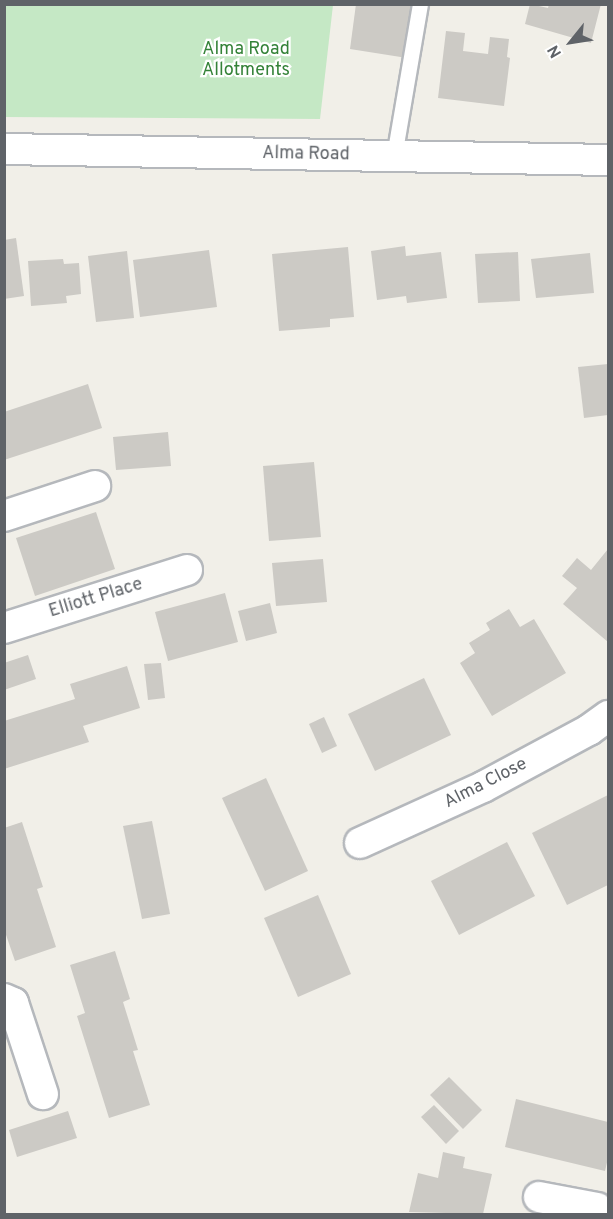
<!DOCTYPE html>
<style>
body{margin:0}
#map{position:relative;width:613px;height:1219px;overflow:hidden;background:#f1efe8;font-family:Overpass,sans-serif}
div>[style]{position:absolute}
.green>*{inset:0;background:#c5e8c5}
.building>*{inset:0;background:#cccac5}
.roads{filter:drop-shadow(2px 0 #b5b8bc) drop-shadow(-2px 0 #b5b8bc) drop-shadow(0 2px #b5b8bc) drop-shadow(0 -2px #b5b8bc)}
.service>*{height:15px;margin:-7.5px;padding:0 7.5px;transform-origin:7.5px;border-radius:7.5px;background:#fff}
.minor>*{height:30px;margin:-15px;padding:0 15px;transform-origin:15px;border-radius:15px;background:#fff}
span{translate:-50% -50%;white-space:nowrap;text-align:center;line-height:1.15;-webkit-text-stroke:4.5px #fff;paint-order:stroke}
.park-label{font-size:18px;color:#348238}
.street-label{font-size:18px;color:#5f6368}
.frame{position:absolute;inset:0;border:6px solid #5f6368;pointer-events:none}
.north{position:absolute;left:541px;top:12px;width:60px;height:60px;-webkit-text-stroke:4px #fff;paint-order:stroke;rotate:240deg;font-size:16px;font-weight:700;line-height:24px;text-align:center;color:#5f6368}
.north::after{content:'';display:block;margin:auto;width:21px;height:27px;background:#5f6368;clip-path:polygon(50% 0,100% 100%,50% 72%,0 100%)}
</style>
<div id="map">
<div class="green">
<i style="clip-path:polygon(5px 4px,333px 5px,320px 119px,5px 117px)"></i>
</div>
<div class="building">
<i style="clip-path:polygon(356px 4px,413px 4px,407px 58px,350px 49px)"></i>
<i style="clip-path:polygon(530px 4px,548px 8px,549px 4px,601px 4px,591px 43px,525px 24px)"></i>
<i style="clip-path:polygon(446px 31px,465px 33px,463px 51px,488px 54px,490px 37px,509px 39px,507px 57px,510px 58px,504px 106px,438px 98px)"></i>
<i style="clip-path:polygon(16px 238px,24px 296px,4px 299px,4px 240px)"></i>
<i style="clip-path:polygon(405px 246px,406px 256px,441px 252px,447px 298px,407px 303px,406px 296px,377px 300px,371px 251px)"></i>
<i style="clip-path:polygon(348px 247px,354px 317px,330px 319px,330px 327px,279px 331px,272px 254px)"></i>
<i style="clip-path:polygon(209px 250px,217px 307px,140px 317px,133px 260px)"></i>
<i style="clip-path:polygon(127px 251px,134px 318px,96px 322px,88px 256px)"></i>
<i style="clip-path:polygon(518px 252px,520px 301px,478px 303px,475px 254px)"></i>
<i style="clip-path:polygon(590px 253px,594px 293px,536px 298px,531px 259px)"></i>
<i style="clip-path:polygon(63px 259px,64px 264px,79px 263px,81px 294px,66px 296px,67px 303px,31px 306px,28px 261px)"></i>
<i style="clip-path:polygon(608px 364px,608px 415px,584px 418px,578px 367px)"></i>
<i style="clip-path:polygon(88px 384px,102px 428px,4px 460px,4px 412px)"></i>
<i style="clip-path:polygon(168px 432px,171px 466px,116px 470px,113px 437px)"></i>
<i style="clip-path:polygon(314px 462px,321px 537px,269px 541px,263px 466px)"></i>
<i style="clip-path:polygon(96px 512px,115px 569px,35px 596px,16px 538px)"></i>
<i style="clip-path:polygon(608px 549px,608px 642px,563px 604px,577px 588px,562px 576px,577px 558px,591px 570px)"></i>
<i style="clip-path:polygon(323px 559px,327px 602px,276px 606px,272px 563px)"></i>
<i style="clip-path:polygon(225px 593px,238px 642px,168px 661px,155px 612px)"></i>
<i style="clip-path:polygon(270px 603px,277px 633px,246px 641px,238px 611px)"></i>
<i style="clip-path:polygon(509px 609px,520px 627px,534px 619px,566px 673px,492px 716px,460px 663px,475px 653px,469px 643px,490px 630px,486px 623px)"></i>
<i style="clip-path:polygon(28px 655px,36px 679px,4px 690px,4px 663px)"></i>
<i style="clip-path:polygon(161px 663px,165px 698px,148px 700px,144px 664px)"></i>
<i style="clip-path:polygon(127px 666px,140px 708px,83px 726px,89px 742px,4px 769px,4px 721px,75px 699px,70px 684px)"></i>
<i style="clip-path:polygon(424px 678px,451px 735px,375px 771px,348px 714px)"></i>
<i style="clip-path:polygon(324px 717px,337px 746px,322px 753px,309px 724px)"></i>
<i style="clip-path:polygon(266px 778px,308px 871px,265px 891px,222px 798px)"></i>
<i style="clip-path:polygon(608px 795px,608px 885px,567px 905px,532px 833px)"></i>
<i style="clip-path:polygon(152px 821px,170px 914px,142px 919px,123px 826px)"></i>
<i style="clip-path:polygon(22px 822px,43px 887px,37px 889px,56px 947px,15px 961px,4px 929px,4px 828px)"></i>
<i style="clip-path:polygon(507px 842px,535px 896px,459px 935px,431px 881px)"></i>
<i style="clip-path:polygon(318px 895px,351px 974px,298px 997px,264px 918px)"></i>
<i style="clip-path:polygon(115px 951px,130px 999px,123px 1002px,138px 1050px,133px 1051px,150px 1105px,109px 1118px,77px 1016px,85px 1013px,70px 965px)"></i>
<i style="clip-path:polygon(449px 1077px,482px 1110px,463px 1129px,430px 1095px)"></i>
<i style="clip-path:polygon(516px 1099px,608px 1122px,608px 1158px,605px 1171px,505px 1147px)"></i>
<i style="clip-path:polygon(434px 1105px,459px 1131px,446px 1144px,421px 1117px)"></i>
<i style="clip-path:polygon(68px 1111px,77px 1138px,17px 1157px,9px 1130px)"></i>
<i style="clip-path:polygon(443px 1152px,465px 1157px,463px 1168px,492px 1174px,483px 1214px,409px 1212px,418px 1173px,438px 1178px)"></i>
</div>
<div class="roads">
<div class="service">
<i style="left:394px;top:156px;width:154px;rotate:-80.3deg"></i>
</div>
<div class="minor">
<i style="left:4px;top:149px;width:604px;rotate:1.04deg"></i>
<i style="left:4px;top:516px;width:96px;rotate:-18.2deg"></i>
<i style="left:4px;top:628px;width:192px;rotate:-17.6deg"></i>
<i style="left:360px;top:843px;width:135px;rotate:-24.5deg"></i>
<i style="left:483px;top:787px;width:120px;rotate:-28.3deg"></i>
<i style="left:589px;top:730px;width:24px;rotate:-36deg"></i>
<i style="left:4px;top:999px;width:10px;rotate:24deg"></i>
<i style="left:13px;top:1003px;width:96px;rotate:71.8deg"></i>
<i style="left:539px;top:1197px;width:59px;rotate:10.7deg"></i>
</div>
</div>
<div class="park-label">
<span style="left:246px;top:61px">Alma Road<br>Allotments</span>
</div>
<div class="street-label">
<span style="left:306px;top:155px;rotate:1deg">Alma Road</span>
<span style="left:96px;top:599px;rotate:-17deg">Elliott Place</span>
<span style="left:486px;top:784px;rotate:-27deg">Alma Close</span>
</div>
<div class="frame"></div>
<div class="north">N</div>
</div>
